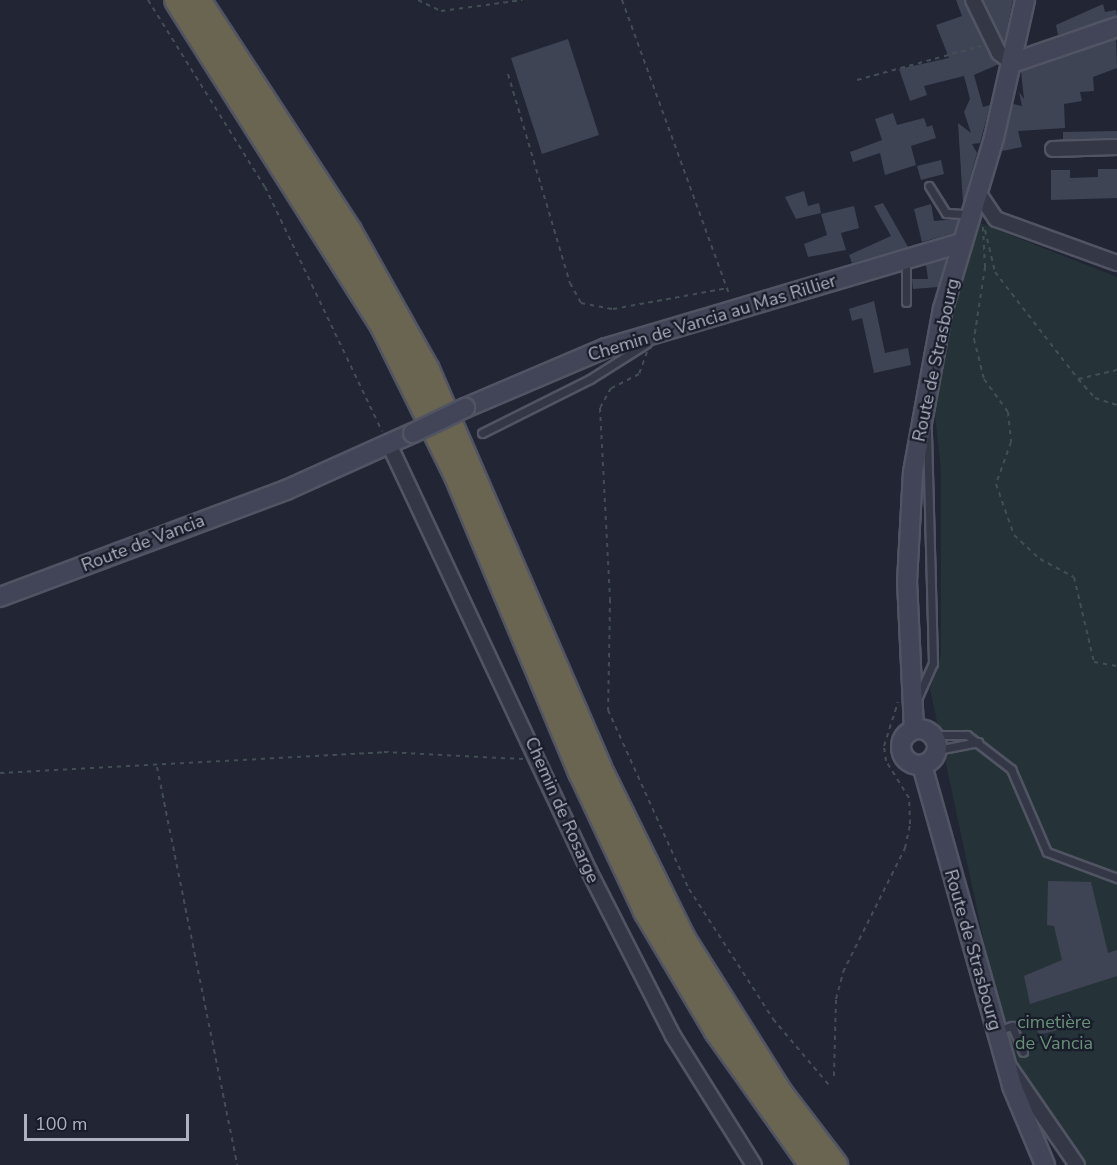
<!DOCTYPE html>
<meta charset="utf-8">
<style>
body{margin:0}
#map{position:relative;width:1117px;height:1165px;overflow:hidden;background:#212534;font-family:"Nunito Sans",sans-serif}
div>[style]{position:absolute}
.green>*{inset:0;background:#253338}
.building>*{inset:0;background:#3f4455}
.path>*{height:2px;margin-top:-1px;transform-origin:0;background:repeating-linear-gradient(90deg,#424e54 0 4.5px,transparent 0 9px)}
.roads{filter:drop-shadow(2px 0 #515463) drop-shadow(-2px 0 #515463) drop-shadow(0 2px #515463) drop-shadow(0 -2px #515463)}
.lane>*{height:7px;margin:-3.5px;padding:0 3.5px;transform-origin:3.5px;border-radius:3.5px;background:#343745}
.street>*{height:14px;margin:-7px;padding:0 7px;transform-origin:7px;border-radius:7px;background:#343745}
.secondary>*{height:18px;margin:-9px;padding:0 9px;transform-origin:9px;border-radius:9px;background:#424557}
.secondary>.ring{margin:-9px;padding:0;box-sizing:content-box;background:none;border:18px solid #424557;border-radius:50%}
.highway>*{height:24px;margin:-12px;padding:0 12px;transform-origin:12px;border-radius:12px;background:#6a6551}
.bridges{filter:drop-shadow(2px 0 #515463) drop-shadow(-2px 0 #515463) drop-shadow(0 2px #515463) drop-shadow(0 -2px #515463)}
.secondary-bridge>*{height:18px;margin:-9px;padding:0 9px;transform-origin:9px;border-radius:9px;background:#424557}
span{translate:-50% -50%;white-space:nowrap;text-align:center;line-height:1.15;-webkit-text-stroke:4.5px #191c29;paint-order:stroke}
.street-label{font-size:18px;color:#aeb1c2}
.park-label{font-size:18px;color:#689079}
.scale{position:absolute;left:24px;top:1114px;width:165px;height:27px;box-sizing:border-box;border:3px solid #aeb1c2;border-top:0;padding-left:8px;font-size:18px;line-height:21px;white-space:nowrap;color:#aeb1c2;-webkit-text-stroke:4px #191c29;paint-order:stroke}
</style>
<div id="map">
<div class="green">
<i style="clip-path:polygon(977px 222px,1117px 277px,1117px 1165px,1081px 1165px,1019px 1066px,999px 1012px,930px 689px,941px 655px,941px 470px,933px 397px)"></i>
</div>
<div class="building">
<i style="clip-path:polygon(956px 0,964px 0,999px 64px,974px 75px,983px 107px,990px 105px,980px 143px,972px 144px,977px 153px,963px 203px,958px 123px,971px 133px,964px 112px,970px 99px,964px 76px,924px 86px,927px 95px,910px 101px,899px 69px,949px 58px,936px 25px,962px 16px)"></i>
<i style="clip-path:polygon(983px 0,1013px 0,1004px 43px)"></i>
<i style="clip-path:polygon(1103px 4px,1105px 12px,1116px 10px,1117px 16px,1058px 35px,1056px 25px)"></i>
<i style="clip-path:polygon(568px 39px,599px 135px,542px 154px,511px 58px)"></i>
<i style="clip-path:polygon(1116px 39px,1117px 68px,1093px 77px,1094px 91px,1080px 92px,1082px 101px,1064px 104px,1065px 128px,1018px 131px,1022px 147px,1002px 151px,1013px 104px,1022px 106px,1019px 92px,1024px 99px,1021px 72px)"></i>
<i style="clip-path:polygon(893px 113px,897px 125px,924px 118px,927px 127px,932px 125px,936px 138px,911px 146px,916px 165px,885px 175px,880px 153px,853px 162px,850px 152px,882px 140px,875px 119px)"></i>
<i style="clip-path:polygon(1117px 131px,1117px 138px,1063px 140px,1063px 132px)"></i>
<i style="clip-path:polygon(941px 160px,944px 174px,921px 180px,917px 166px)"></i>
<i style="clip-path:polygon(1098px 169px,1117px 169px,1117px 198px,1051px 200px,1051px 170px,1070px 170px,1070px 178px,1098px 177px)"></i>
<i style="clip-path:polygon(804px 191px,808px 206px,819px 203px,821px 213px,796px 219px,785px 197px)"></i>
<i style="clip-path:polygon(883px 203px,908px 247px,852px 263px,849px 255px,891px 236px,874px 206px)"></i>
<i style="clip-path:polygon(931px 204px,934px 221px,958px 219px,954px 233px,922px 242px,914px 209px)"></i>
<i style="clip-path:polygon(854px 206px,859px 228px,841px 233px,846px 250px,808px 257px,804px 244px,827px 235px,821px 214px)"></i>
<i style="clip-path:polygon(946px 259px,938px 287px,913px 289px,912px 279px,928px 279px,926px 265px)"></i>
<i style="clip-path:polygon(874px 301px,885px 353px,908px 348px,911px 365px,874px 373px,862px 318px,852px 321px,849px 309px)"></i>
<i style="clip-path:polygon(1048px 881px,1091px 882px,1108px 953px,1117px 950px,1117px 976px,1030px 1004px,1024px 976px,1062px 960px,1054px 926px,1047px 925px)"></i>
<i style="clip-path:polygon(1065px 1018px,1068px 1027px,1039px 1035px,1036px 1027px)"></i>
</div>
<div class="path">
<i style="left:148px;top:0;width:221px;rotate:58deg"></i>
<i style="left:265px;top:187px;width:271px;rotate:64.4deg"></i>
<i style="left:418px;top:0;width:25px;rotate:26deg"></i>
<i style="left:441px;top:11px;width:82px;rotate:-7.7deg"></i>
<i style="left:622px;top:0;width:315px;rotate:70deg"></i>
<i style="left:508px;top:74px;width:218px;rotate:73.5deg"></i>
<i style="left:570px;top:283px;width:23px;rotate:61deg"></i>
<i style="left:581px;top:303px;width:33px;rotate:11deg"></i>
<i style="left:613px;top:309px;width:117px;rotate:-10.3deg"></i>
<i style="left:857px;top:80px;width:129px;rotate:-15.3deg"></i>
<i style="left:983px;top:227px;width:40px;rotate:87.1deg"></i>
<i style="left:985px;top:267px;width:73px;rotate:98.7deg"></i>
<i style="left:974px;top:339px;width:41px;rotate:76deg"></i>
<i style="left:984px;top:379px;width:41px;rotate:54deg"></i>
<i style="left:1008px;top:412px;width:30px;rotate:84deg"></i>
<i style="left:1011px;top:442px;width:45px;rotate:109.7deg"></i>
<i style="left:996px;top:484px;width:54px;rotate:70.6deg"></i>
<i style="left:1014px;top:535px;width:35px;rotate:43deg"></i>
<i style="left:1040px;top:559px;width:38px;rotate:28deg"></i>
<i style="left:1074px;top:577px;width:87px;rotate:76.8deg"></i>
<i style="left:1094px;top:662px;width:23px;rotate:10deg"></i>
<i style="left:985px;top:230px;width:43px;rotate:76.6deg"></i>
<i style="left:995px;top:272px;width:135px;rotate:52.2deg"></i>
<i style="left:1078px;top:379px;width:40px;rotate:-13deg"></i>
<i style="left:647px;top:352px;width:23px;rotate:110deg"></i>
<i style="left:639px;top:374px;width:31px;rotate:153deg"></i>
<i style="left:611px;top:388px;width:23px;rotate:119deg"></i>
<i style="left:600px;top:408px;width:191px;rotate:87deg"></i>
<i style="left:610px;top:599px;width:111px;rotate:91deg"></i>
<i style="left:608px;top:710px;width:196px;rotate:65.7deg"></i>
<i style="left:689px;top:889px;width:155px;rotate:57.1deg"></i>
<i style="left:773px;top:1019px;width:87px;rotate:49.7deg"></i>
<i style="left:1078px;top:379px;width:25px;rotate:48deg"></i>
<i style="left:1095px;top:398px;width:23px;rotate:18deg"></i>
<i style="left:157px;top:767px;width:406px;rotate:78.6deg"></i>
<i style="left:0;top:773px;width:385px;rotate:-3.1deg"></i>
<i style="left:384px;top:752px;width:140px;rotate:2.9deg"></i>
<i style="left:834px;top:1076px;width:77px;rotate:-88.5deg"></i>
<i style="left:836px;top:999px;width:28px;rotate:-75deg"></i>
<i style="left:843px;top:972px;width:139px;rotate:-63.4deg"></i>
<i style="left:905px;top:848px;width:25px;rotate:-78deg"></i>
<i style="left:910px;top:824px;width:26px;rotate:-92deg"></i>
<i style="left:909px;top:798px;width:44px;rotate:-121.9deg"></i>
<i style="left:886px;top:761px;width:15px;rotate:-98deg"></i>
<i style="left:884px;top:746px;width:46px;rotate:-72.3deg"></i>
</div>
<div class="roads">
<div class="lane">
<i style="left:929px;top:186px;width:32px;rotate:58deg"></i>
<i style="left:946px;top:213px;width:22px;rotate:3deg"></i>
<i style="left:906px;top:302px;width:42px;rotate:-90deg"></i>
<i style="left:482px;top:433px;width:121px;rotate:-26.6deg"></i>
<i style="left:590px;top:379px;width:67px;rotate:-32.3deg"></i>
<i style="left:917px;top:699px;width:39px;rotate:-66deg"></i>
<i style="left:933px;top:663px;width:233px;rotate:-91.5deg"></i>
<i style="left:932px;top:735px;width:35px"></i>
<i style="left:967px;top:735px;width:56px;rotate:37.7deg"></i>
<i style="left:1011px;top:769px;width:90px;rotate:66.6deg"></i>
<i style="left:1047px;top:852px;width:75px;rotate:20.4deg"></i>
<i style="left:937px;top:750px;width:42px;rotate:-11deg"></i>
<i style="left:998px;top:1030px;width:15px;rotate:-16deg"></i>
<i style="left:1012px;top:1026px;width:28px;rotate:67deg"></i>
</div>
<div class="street">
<i style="left:973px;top:0;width:59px;rotate:63.9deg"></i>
<i style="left:999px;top:53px;width:16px;rotate:38deg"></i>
<i style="left:1053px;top:149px;width:64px;rotate:-1.8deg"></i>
<i style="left:977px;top:191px;width:34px;rotate:56deg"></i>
<i style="left:996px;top:219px;width:129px;rotate:20deg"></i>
<i style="left:389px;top:444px;width:472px;rotate:64.9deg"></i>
<i style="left:589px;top:871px;width:185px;rotate:63deg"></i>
<i style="left:673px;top:1036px;width:152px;rotate:57.9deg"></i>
<i style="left:1010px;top:1068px;width:118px;rotate:55.4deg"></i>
</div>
<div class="secondary">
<i style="left:1012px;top:63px;width:111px;rotate:-18.9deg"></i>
<i style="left:465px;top:408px;width:153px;rotate:-23.1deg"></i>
<i style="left:606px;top:348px;width:372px;rotate:-16.5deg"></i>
<i style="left:0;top:597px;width:305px;rotate:-20.5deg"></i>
<i style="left:286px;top:490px;width:139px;rotate:-24.2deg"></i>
<i class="ring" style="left:901px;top:729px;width:18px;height:18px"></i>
<i style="left:914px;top:729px;width:147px;rotate:-92.7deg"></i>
<i style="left:907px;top:582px;width:110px;rotate:-86.9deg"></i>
<i style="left:913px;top:472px;width:166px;rotate:-79.6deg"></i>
<i style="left:943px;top:309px;width:178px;rotate:-73.4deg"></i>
<i style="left:994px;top:138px;width:141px;rotate:-77.3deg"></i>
<i style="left:922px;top:765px;width:333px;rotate:74.3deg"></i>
<i style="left:1012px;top:1086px;width:86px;rotate:67.3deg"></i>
</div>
<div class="highway">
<i style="left:177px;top:0;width:388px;rotate:57.7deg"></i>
<i style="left:384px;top:328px;width:165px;rotate:63.7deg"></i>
<i style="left:457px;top:476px;width:321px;rotate:67.3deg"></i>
<i style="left:581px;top:772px;width:153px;rotate:64.9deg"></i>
<i style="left:646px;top:911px;width:139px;rotate:59.4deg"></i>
<i style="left:717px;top:1031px;width:164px;rotate:54.7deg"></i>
<i style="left:198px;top:0;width:276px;rotate:56.8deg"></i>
<i style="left:349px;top:231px;width:159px;rotate:60.7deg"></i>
<i style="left:427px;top:370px;width:431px;rotate:66.6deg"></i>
<i style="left:598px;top:766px;width:193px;rotate:63.8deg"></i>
<i style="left:683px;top:939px;width:182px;rotate:57.8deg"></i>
<i style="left:780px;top:1093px;width:91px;rotate:52.6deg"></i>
</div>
</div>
<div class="bridges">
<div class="secondary-bridge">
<i style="left:413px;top:433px;width:58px;rotate:-25.7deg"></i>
</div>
</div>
<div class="street-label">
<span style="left:712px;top:318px;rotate:-17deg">Chemin de Vancia au Mas Rillier</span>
<span style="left:936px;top:360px;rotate:-78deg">Route de Strasbourg</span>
<span style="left:143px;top:543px;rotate:-21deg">Route de Vancia</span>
<span style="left:562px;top:810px;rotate:66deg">Chemin de Rosarge</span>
<span style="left:973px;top:950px;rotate:74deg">Route de Strasbourg</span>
</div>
<div class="park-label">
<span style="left:1054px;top:1033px">cimetière<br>de Vancia</span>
</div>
<div class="scale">100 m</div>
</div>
